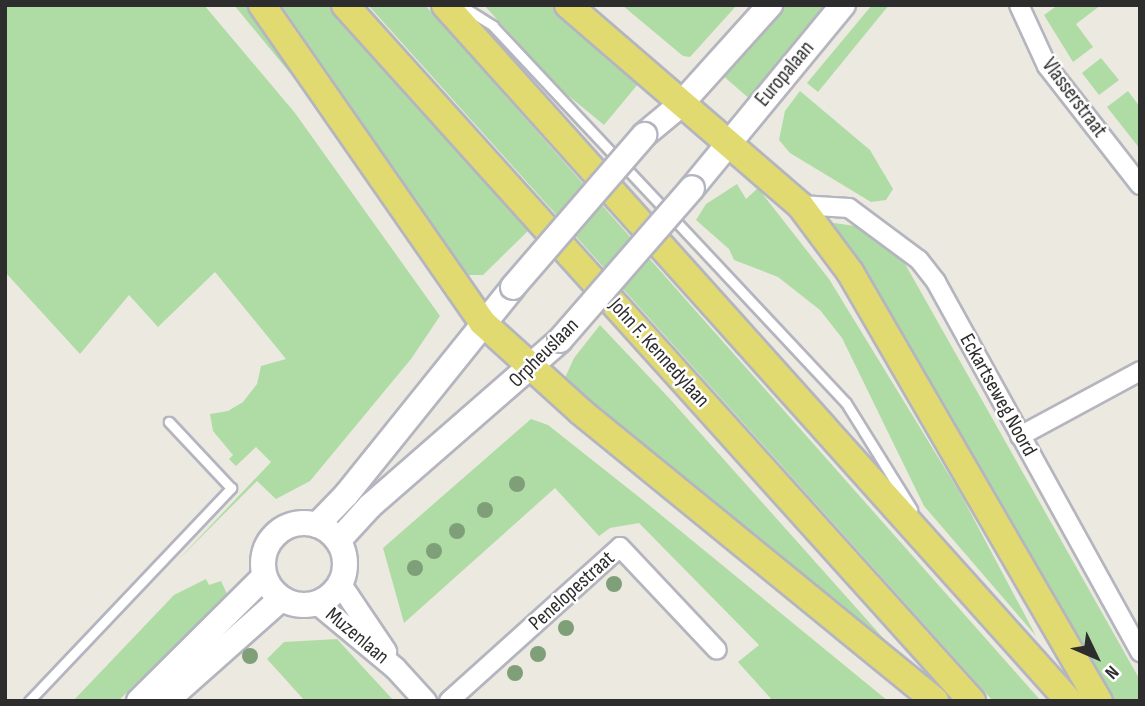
<!DOCTYPE html>
<style>
body{margin:0}
#map{position:relative;width:1145px;height:706px;overflow:hidden;background:#ece9e1;font-family:"Sofia Sans Condensed",sans-serif}
div>[style]{position:absolute}
.green>*{inset:0;background:#aedca4}
.roads{filter:drop-shadow(2px 0 #b4b5bf) drop-shadow(-2px 0 #b4b5bf) drop-shadow(0 2px #b4b5bf) drop-shadow(0 -2px #b4b5bf)}
.service>*{height:9px;margin:-4.5px;padding:0 4.5px;transform-origin:4.5px;border-radius:4.5px;background:#fff}
.minor>*{height:18px;margin:-9px;padding:0 9px;transform-origin:9px;border-radius:9px;background:#fff}
.tertiary>*{height:21px;margin:-10.5px;padding:0 10.5px;transform-origin:10.5px;border-radius:10.5px;background:#fff}
.secondary>*{height:24px;margin:-12px;padding:0 12px;transform-origin:12px;border-radius:12px;background:#fff}
.secondary>.ring{margin:-12px;padding:0;box-sizing:content-box;background:none;border:24px solid #fff;border-radius:50%}
.primary>*{height:26px;margin:-13px;padding:0 13px;transform-origin:13px;border-radius:13px;background:#e1da71}
.bridges{filter:drop-shadow(2px 0 #b4b5bf) drop-shadow(-2px 0 #b4b5bf) drop-shadow(0 2px #b4b5bf) drop-shadow(0 -2px #b4b5bf)}
.secondary-bridge>*{height:24px;margin:-12px;padding:0 12px;transform-origin:12px;border-radius:12px;background:#fff}
.trees>*{width:16px;height:16px;margin:-8px;border-radius:50%;background:#7f9f79}
span{translate:-50% -50%;white-space:nowrap;text-align:center;line-height:1.15;-webkit-text-stroke:5px #fff;paint-order:stroke}
.street-label{font-size:21px;color:#2d2d2d}
.frame{position:absolute;inset:0;border:7px solid #2d2d2d;pointer-events:none}
.north{position:absolute;left:1061px;top:622px;width:70px;height:70px;-webkit-text-stroke:5px #fff;paint-order:stroke;rotate:134deg;font-size:19px;font-weight:700;line-height:28px;text-align:center;color:#2d2d2d}
.north::after{content:'';display:block;margin:auto;width:24px;height:32px;background:#2d2d2d;clip-path:polygon(50% 0,100% 100%,50% 72%,0 100%)}
</style>
<div id="map">
<div class="green">
<i style="clip-path:polygon(5px 5px,204px 5px,295px 113px,440px 316px,411px 359px,310px 481px,276px 499px,257px 481px,177px 561px,271px 462px,256px 447px,236px 466px,229px 459px,233px 455px,213px 431px,210px 414px,228px 411px,243px 402px,257px 384px,261px 366px,286px 359px,215px 272px,158px 327px,129px 295px,80px 354px,5px 272px)"></i>
<i style="clip-path:polygon(234px 5px,253px 5px,322px 112px)"></i>
<i style="clip-path:polygon(281px 5px,328px 5px,529px 230px,483px 275px,468px 275px)"></i>
<i style="clip-path:polygon(368px 5px,425px 5px,1041px 701px,993px 701px)"></i>
<i style="clip-path:polygon(484px 5px,555px 5px,643px 78px,604px 125px,559px 88px)"></i>
<i style="clip-path:polygon(622px 5px,737px 5px,690px 57px,683px 56px)"></i>
<i style="clip-path:polygon(783px 5px,826px 5px,752px 101px,721px 74px)"></i>
<i style="clip-path:polygon(872px 5px,889px 5px,818px 92px,807px 83px)"></i>
<i style="clip-path:polygon(1058px 5px,1101px 5px,1076px 24px,1093px 47px,1073px 62px,1044px 15px)"></i>
<i style="clip-path:polygon(1101px 58px,1119px 80px,1099px 95px,1082px 73px)"></i>
<i style="clip-path:polygon(800px 91px,870px 150px,893px 189px,886px 200px,871px 202px,790px 153px,779px 140px,785px 111px)"></i>
<i style="clip-path:polygon(1128px 91px,1140px 107px,1140px 149px,1107px 107px)"></i>
<i style="clip-path:polygon(737px 184px,746px 199px,758px 188px,829px 279px,960px 493px,1036px 636px,924px 506px,842px 338px,820px 310px,778px 277px,734px 260px,729px 249px,696px 220px,706px 204px)"></i>
<i style="clip-path:polygon(820px 221px,855px 226px,900px 255px,1140px 680px,1140px 701px,1110px 701px)"></i>
<i style="clip-path:polygon(600px 325px,669px 398px,909px 667px,742px 532px,564px 380px,574px 358px)"></i>
<i style="clip-path:polygon(531px 419px,548px 425px,644px 501px,888px 701px,773px 701px,738px 662px,759px 645px,639px 523px,610px 528px,599px 536px,555px 488px,404px 623px,383px 548px)"></i>
<i style="clip-path:polygon(206px 579px,209px 585px,221px 581px,228px 596px,190px 641px,154px 666px,118px 701px,73px 701px,174px 595px)"></i>
<i style="clip-path:polygon(337px 639px,394px 701px,305px 701px,267px 659px,284px 642px)"></i>
</div>
<div class="roads">
<div class="service">
<i style="left:460px;top:5px;width:39px;rotate:32deg"></i>
<i style="left:493px;top:26px;width:516px;rotate:46.88deg"></i>
<i style="left:846px;top:403px;width:125px;rotate:58.1deg"></i>
<i style="left:29px;top:701px;width:294px;rotate:-46.5deg"></i>
<i style="left:231px;top:488px;width:91px;rotate:-133.2deg"></i>
</div>
<div class="minor">
<i style="left:1019px;top:5px;width:67px;rotate:65.3deg"></i>
<i style="left:1047px;top:66px;width:151px;rotate:52deg"></i>
<i style="left:800px;top:205px;width:49px;rotate:3.5deg"></i>
<i style="left:849px;top:208px;width:87px;rotate:36.6deg"></i>
<i style="left:919px;top:260px;width:28px;rotate:52deg"></i>
<i style="left:936px;top:282px;width:423px;rotate:61.1deg"></i>
<i style="left:1020px;top:436px;width:136px;rotate:-28.4deg"></i>
<i style="left:449px;top:701px;width:230px;rotate:-42deg"></i>
<i style="left:620px;top:547px;width:141px;rotate:46.7deg"></i>
</div>
<div class="tertiary">
<i style="left:340px;top:584px;width:81px;rotate:56.1deg"></i>
<i style="left:318px;top:604px;width:100px;rotate:39.7deg"></i>
<i style="left:395px;top:668px;width:45px;rotate:47.7deg"></i>
</div>
<div class="secondary">
<i style="left:644px;top:135px;width:47px;rotate:-39.8deg"></i>
<i style="left:680px;top:105px;width:135px;rotate:-48deg"></i>
<i style="left:692px;top:188px;width:237px;rotate:-50.5deg"></i>
<i class="ring" style="left:263px;top:523px;width:58px;height:58px"></i>
<i style="left:317px;top:525px;width:42px;rotate:-46deg"></i>
<i style="left:346px;top:495px;width:267px;rotate:-51.2deg"></i>
<i style="left:338px;top:541px;width:47px;rotate:-47.6deg"></i>
<i style="left:370px;top:506px;width:252px;rotate:-41.1deg"></i>
<i style="left:139px;top:701px;width:176px;rotate:-44.8deg"></i>
<i style="left:166px;top:701px;width:154px;rotate:-41.6deg"></i>
</div>
<div class="primary">
<i style="left:262px;top:5px;width:386px;rotate:55.2deg"></i>
<i style="left:482px;top:322px;width:132px;rotate:42.2deg"></i>
<i style="left:580px;top:411px;width:458px;rotate:39.2deg"></i>
<i style="left:345px;top:5px;width:937px;rotate:47.99deg"></i>
<i style="left:445px;top:5px;width:935px;rotate:48.12deg"></i>
<i style="left:568px;top:5px;width:306px;rotate:40.8deg"></i>
<i style="left:800px;top:205px;width:84px;rotate:53.3deg"></i>
<i style="left:850px;top:272px;width:496px;rotate:59.9deg"></i>
</div>
</div>
<div class="bridges">
<div class="secondary-bridge">
<i style="left:513px;top:287px;width:201px;rotate:-49.2deg"></i>
<i style="left:560px;top:340px;width:201px;rotate:-49deg"></i>
</div>
</div>
<div class="trees">
<i style="left:517px;top:484px"></i>
<i style="left:485px;top:510px"></i>
<i style="left:457px;top:531px"></i>
<i style="left:434px;top:551px"></i>
<i style="left:415px;top:568px"></i>
<i style="left:614px;top:584px"></i>
<i style="left:566px;top:628px"></i>
<i style="left:538px;top:654px"></i>
<i style="left:250px;top:656px"></i>
<i style="left:515px;top:673px"></i>
</div>
<div class="street-label">
<span style="left:785px;top:74px;rotate:-50deg">Europalaan</span>
<span style="left:1074px;top:98px;rotate:53deg">Vlasserstraat</span>
<span style="left:544px;top:353px;rotate:-45deg">Orpheuslaan</span>
<span style="left:659px;top:353px;rotate:48deg">John F. Kennedylaan</span>
<span style="left:998px;top:395px;rotate:61deg">Eckartseweg Noord</span>
<span style="left:572px;top:591px;rotate:-42deg">Penelopestraat</span>
<span style="left:357px;top:636px;rotate:40deg">Muzenlaan</span>
</div>
<div class="frame"></div>
<div class="north">N</div>
</div>
